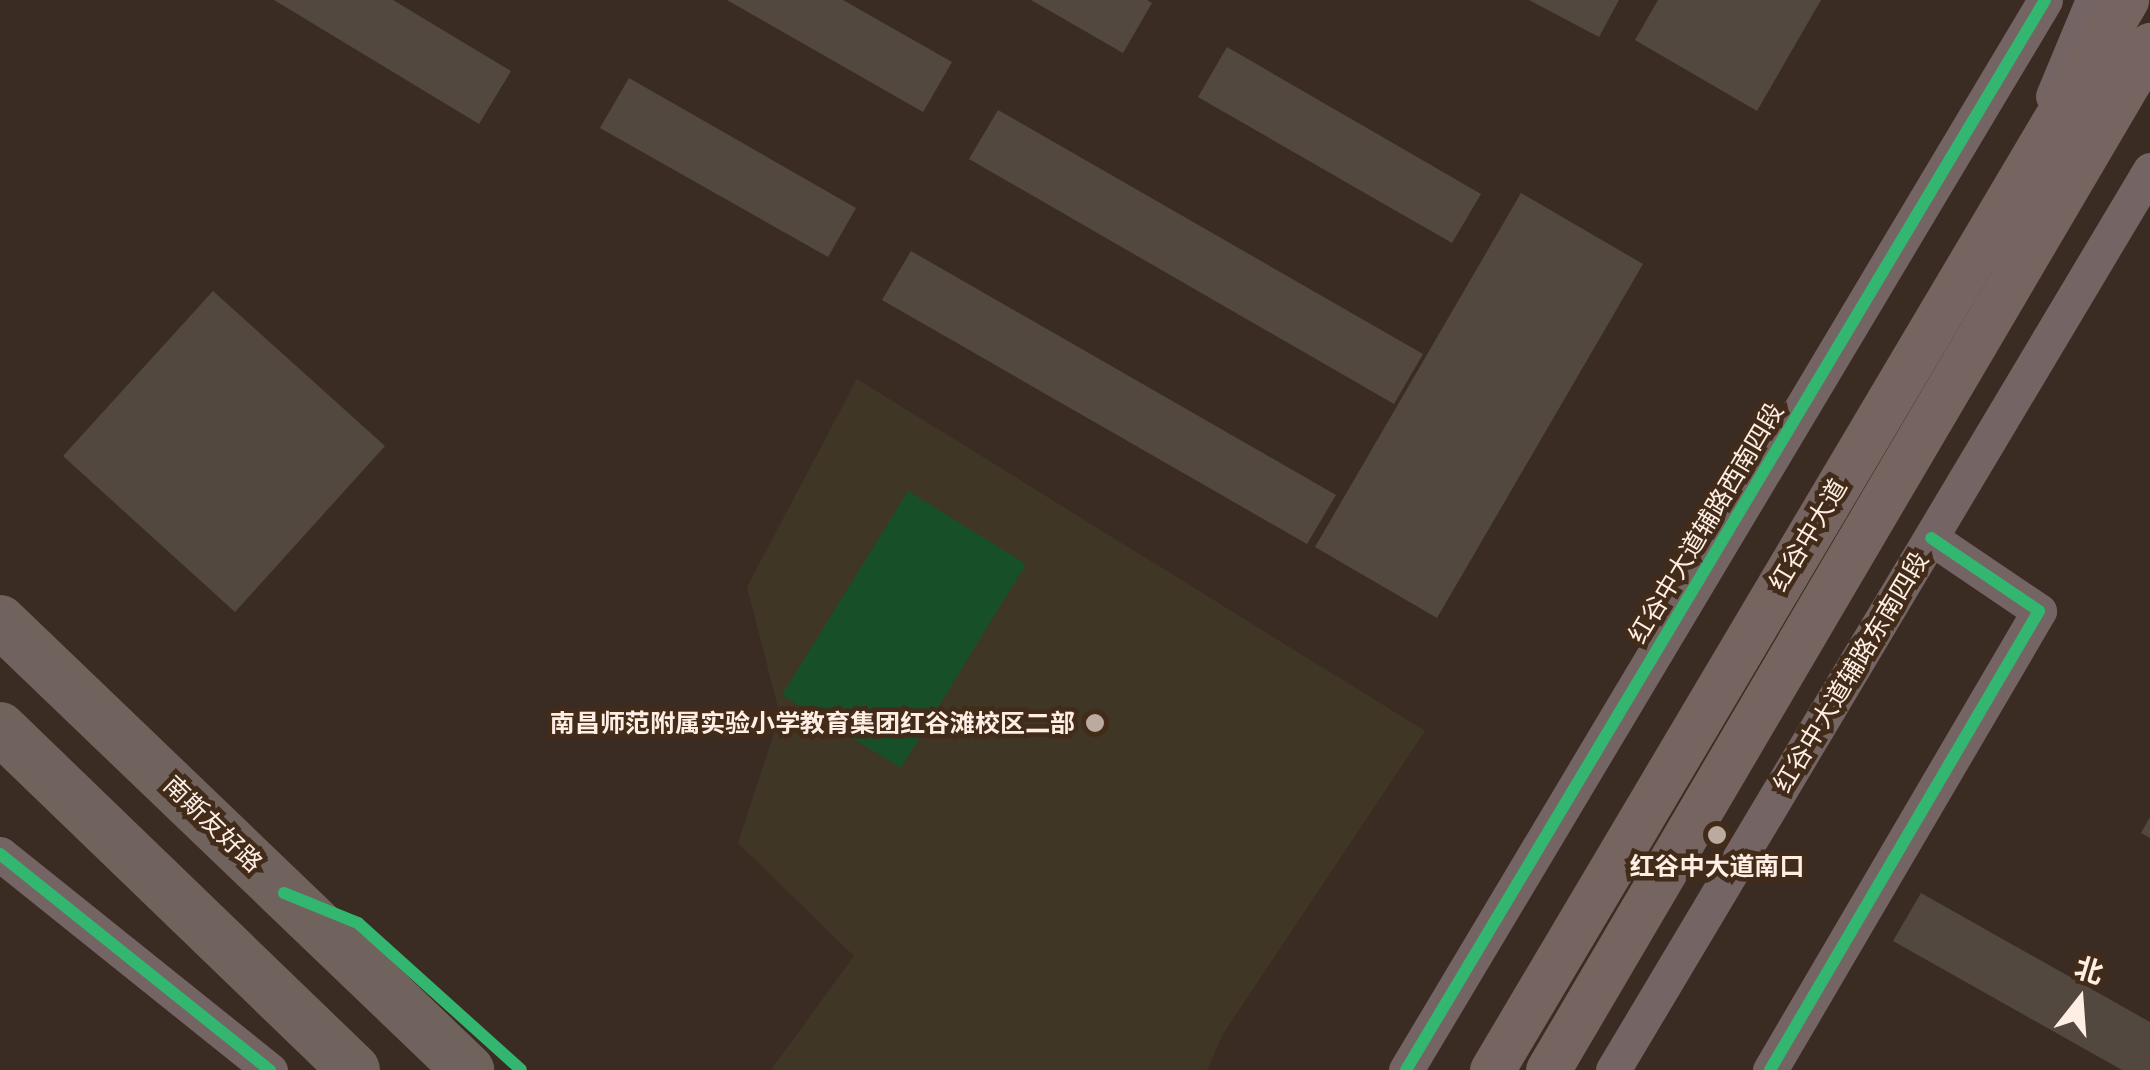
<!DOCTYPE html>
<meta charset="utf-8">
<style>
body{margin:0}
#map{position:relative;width:2150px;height:1070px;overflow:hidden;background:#3a2c23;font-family:Arial,"Noto Sans SC",sans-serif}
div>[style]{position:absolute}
.education>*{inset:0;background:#403626}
.green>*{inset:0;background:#174f29}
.building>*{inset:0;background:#534840}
.minor>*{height:35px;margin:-17.5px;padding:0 17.5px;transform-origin:17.5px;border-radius:17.5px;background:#746564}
.major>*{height:45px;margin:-22.5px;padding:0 22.5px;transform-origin:22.5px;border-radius:22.5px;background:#766461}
.highway>*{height:52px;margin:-26px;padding:0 26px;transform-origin:26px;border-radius:26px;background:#70625d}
.cycleway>*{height:12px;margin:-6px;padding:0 6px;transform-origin:6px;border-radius:6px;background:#33b770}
.dots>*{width:28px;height:28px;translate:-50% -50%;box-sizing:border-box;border:5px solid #432b1a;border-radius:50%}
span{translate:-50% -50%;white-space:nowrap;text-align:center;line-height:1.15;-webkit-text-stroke:9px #432b1a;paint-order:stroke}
.street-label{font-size:25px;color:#ffeee4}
.poi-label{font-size:25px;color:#ffeee4;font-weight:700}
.right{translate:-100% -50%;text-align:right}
.north{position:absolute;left:2030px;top:950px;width:100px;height:100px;-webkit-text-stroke:8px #432b1a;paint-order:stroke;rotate:17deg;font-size:28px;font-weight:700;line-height:40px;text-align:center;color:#ffeee4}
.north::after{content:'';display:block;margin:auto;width:35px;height:45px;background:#ffeee4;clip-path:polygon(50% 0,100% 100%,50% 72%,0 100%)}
</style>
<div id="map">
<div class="education">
<i style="clip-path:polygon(857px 379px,1425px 731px,1223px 1034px,1207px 1070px,771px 1070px,854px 956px,738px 843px,780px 715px,747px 587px)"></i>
</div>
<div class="green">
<i style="clip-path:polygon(908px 491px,1026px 564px,901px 768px,782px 695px)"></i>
</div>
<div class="building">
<i style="clip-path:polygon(274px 0,393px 0,511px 71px,479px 124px)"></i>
<i style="clip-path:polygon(727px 0,843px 0,952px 62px,923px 112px)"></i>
<i style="clip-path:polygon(1031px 0,1147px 0,1152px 3px,1123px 53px)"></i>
<i style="clip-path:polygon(1529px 0,1619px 0,1599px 37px)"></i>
<i style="clip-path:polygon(1658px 0,1821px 0,1757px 111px,1635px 40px)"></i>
<i style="clip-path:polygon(1227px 47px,1481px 194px,1452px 243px,1198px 97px)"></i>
<i style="clip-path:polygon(629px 78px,856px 208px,828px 257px,600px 128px)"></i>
<i style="clip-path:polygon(998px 110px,1423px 354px,1394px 404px,969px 159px)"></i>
<i style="clip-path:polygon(1521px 193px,1643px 264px,1437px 618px,1315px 547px)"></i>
<i style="clip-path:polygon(911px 251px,1336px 495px,1307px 544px,882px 300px)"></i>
<i style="clip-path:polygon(213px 291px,385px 446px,235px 612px,63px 456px)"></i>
<i style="clip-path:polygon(2150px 817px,2150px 838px,2141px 833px)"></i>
<i style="clip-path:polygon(1921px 893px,2150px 1022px,2150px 1070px,2122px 1070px,1893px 941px)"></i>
</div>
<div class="minor">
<i style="left:2053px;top:96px;width:104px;rotate:-67.4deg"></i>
<i style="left:0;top:854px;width:346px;rotate:38.7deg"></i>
<i style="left:1406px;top:1070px;width:1246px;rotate:-59.15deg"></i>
<i style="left:1613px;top:1070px;width:1048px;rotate:-59.18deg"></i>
<i style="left:1770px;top:1070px;width:532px;rotate:-59.63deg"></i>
<i style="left:2039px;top:611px;width:130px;rotate:-145.9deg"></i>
</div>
<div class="major">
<i style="left:1492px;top:1070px;width:1244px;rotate:-59.35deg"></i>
<i style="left:1548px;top:1070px;width:1189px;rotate:-59.57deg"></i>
</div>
<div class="highway">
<i style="left:0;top:621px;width:649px;rotate:43.81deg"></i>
<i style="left:0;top:728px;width:492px;rotate:44deg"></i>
</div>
<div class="cycleway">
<i style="left:0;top:854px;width:346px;rotate:38.7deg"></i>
<i style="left:284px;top:893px;width:80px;rotate:22.1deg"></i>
<i style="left:358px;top:923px;width:219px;rotate:42deg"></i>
<i style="left:1406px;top:1070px;width:1246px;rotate:-59.15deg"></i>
<i style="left:1770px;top:1070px;width:532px;rotate:-59.63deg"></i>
<i style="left:2039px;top:611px;width:130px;rotate:-145.9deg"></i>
</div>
<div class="dots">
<i style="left:1095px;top:723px;background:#baaaa0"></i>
<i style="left:1717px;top:835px;background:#baaaa0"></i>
</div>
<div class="street-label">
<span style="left:1706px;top:523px;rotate:-59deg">红谷中大道辅路西南四段</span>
<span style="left:1808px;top:535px;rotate:-59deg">红谷中大道</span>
<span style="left:1851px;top:672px;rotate:-59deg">红谷中大道辅路东南四段</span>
<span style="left:213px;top:824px;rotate:44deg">南斯友好路</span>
</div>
<div class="poi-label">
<span class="right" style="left:1075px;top:723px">南昌师范附属实验小学教育集团红谷滩校区二部</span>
<span style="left:1717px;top:866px">红谷中大道南口</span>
</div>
<div class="north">北</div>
</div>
